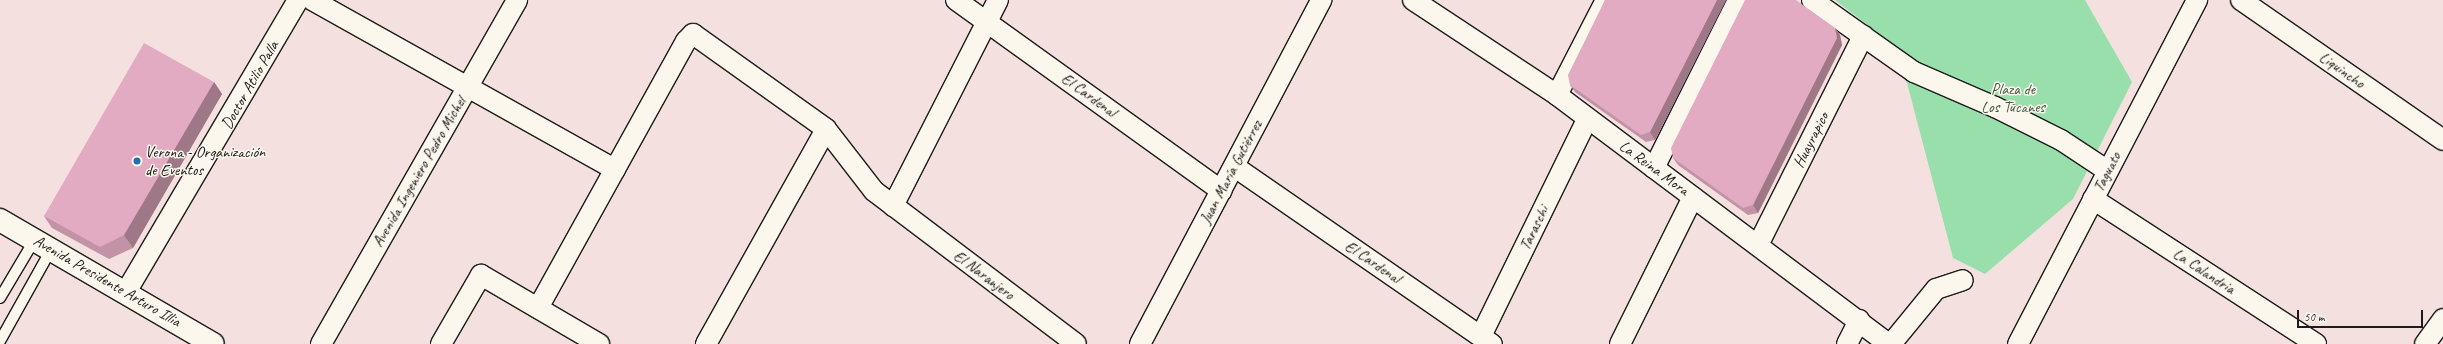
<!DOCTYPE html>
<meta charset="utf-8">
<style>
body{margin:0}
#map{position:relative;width:2443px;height:344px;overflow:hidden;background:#f4e0df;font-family:Caveat,sans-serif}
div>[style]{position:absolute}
.green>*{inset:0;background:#99dfac}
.roads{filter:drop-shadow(1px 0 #1c1c1c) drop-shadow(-1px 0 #1c1c1c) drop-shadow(0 1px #1c1c1c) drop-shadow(0 -1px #1c1c1c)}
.lane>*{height:10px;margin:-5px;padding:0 5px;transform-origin:5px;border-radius:5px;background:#fbf7ec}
.street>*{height:20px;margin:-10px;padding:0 10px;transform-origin:10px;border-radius:10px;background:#fbf7ec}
.secondary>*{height:22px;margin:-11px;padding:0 11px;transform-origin:11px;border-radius:11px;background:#fbf7ec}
.wall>*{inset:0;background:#c293a6}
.shaded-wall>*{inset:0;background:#9e7887}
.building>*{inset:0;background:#e2abc1}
.dots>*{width:11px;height:11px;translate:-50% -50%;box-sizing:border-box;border:2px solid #fbf7ec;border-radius:50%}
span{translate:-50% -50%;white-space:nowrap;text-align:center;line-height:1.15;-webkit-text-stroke:3px #fbf7ec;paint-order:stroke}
.street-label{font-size:16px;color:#1c1c1c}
.park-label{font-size:16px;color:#425647}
.poi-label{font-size:16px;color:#1c1c1c}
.left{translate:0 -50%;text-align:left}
.scale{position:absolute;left:2297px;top:310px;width:126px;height:18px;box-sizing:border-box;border:2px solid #1c1c1c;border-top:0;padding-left:5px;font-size:12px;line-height:14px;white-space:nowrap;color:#1c1c1c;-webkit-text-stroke:3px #fbf7ec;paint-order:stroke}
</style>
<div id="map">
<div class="green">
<i style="clip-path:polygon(1835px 0,2085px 0,2132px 82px,2073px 199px,1985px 274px,1953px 258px,1907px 83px,1874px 30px)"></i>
</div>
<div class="roads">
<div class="lane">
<i style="left:0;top:298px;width:69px;rotate:-59.3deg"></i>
<i style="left:0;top:341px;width:107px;rotate:-60.8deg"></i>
</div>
<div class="street">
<i style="left:312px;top:0;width:347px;rotate:29.2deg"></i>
<i style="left:956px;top:0;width:327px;rotate:35.7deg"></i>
<i style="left:1413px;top:0;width:173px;rotate:33.4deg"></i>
<i style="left:1557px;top:95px;width:415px;rotate:36.9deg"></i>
<i style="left:1812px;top:0;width:125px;rotate:35.2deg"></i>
<i style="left:1914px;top:72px;width:88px;rotate:23.4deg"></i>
<i style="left:1995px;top:107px;width:74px;rotate:26.6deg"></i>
<i style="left:2061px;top:140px;width:56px;rotate:33.4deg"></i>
<i style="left:2241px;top:0;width:246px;rotate:34.7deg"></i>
<i style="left:1557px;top:95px;width:107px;rotate:-62.7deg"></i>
<i style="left:1235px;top:167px;width:312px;rotate:34.6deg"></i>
<i style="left:1654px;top:168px;width:188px;rotate:-63.4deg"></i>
<i style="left:2093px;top:199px;width:266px;rotate:33deg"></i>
<i style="left:893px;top:206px;width:231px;rotate:-63deg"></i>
<i style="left:1759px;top:243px;width:232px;rotate:-63.3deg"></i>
<i style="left:126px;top:292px;width:339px;rotate:-59.5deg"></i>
<i style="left:538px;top:308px;width:305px;rotate:-61deg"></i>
<i style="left:686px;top:41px;width:10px;rotate:-45deg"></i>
<i style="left:693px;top:34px;width:163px;rotate:35.5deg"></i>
<i style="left:826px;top:129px;width:78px;rotate:52.3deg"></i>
<i style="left:874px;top:191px;width:253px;rotate:37.1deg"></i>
<i style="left:1481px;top:336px;width:241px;rotate:-63.9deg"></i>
<i style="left:321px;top:344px;width:396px;rotate:-60.3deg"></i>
<i style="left:441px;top:344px;width:80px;rotate:-59.9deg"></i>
<i style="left:481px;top:275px;width:137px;rotate:30.3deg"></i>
<i style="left:706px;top:344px;width:246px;rotate:-60.8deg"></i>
<i style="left:1140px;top:344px;width:389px;rotate:-62.2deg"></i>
<i style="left:1620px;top:344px;width:164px;rotate:-63.6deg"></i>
<i style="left:1847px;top:344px;width:27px;rotate:-63deg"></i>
<i style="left:1891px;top:344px;width:71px;rotate:-50.7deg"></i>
<i style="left:1936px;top:289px;width:28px;rotate:-18deg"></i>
<i style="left:2018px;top:344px;width:388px;rotate:-62.5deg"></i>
<i style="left:2425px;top:344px;width:31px;rotate:-54deg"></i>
</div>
<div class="secondary">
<i style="left:0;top:220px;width:246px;rotate:30.2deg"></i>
</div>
</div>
<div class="wall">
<i style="clip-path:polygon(1605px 0,1726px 0,1655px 140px,1646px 142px,1575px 92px,1570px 85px)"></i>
<i style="clip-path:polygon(1835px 28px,1840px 35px,1842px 45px,1758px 213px,1748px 215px,1678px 165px,1673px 158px)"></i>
<i style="clip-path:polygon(214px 82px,222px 94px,133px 248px,109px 259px,52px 228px,44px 216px)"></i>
</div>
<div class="shaded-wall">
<i style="clip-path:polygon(1717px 0,1726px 0,1655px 140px,1650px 132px)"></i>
<i style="clip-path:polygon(1835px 28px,1840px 35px,1842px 45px,1758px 213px,1753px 205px)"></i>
<i style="clip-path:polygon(214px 82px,222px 94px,133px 248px,124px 235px)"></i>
</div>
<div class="building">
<i style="clip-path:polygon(1605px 0,1717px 0,1650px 132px,1641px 135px,1570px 85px,1568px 75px)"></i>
<i style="clip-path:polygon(1745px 0,1796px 0,1835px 28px,1837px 38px,1753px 205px,1743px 208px,1673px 158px,1671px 148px)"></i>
<i style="clip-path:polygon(144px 43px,214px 82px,124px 235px,100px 247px,44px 216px)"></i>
</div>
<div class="dots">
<i style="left:137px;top:161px;background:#1f6fb2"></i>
</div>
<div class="street-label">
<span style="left:2342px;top:70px;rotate:35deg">Liquincho</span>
<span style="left:250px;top:85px;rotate:-60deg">Doctor Atilio Palla</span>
<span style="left:1089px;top:95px;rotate:36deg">El Cardenal</span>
<span style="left:1811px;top:140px;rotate:-63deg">Huayrapico</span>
<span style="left:1654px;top:168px;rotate:36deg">La Reina Mora</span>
<span style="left:419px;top:172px;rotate:-60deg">Avenida Ingeniero Pedro Michel</span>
<span style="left:1231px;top:172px;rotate:-62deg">Juan María Gutiérrez</span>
<span style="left:2107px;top:172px;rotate:-63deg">Taguato</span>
<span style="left:1534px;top:228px;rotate:-64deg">Taraschi</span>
<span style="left:1373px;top:262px;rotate:34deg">El Cardenal</span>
<span style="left:2204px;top:271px;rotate:33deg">La Calandria</span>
<span style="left:984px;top:275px;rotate:37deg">El Naranjero</span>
<span style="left:107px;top:281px;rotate:30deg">Avenida Presidente Arturo Illia</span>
</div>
<div class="park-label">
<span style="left:2013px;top:98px">Plaza de<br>Los Tucanes</span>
</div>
<div class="poi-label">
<span class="left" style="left:145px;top:161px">Verona - Organización<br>de Eventos</span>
</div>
<div class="scale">50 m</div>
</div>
